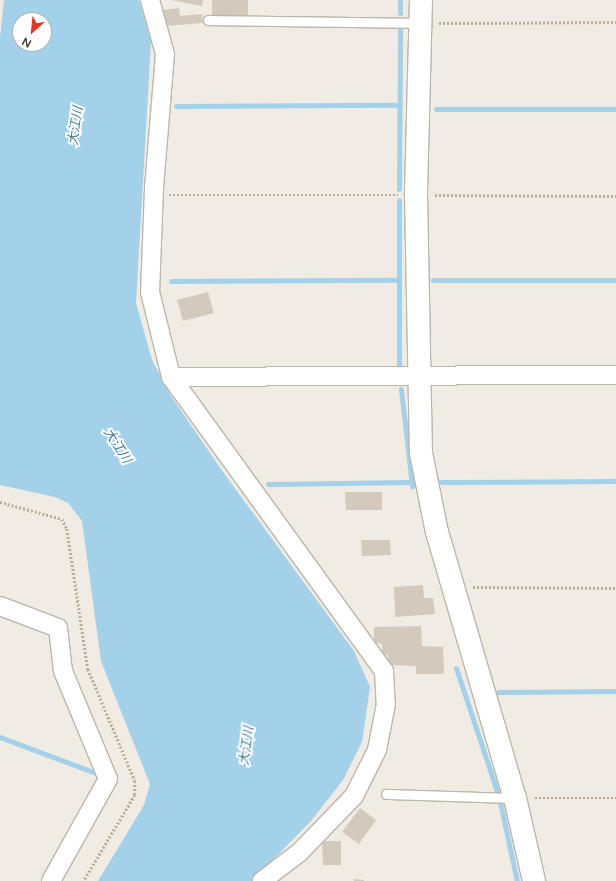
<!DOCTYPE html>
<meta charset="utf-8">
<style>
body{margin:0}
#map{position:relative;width:616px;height:881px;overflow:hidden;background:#f0ece3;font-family:"Varela Round","Noto Sans JP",sans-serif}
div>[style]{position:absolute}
.water>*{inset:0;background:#a3d1e9}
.stream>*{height:5px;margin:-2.5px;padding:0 2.5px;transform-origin:2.5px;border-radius:2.5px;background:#a3d1e9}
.building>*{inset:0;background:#d4c9bd}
.path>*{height:2.5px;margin-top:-1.25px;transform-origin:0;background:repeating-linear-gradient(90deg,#bbad99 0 2px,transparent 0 4px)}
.roads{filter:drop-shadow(1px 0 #beb5aa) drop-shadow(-1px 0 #beb5aa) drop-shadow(0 1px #beb5aa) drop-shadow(0 -1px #beb5aa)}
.service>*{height:9px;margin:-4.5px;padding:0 4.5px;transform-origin:4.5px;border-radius:4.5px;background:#fff}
.minor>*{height:18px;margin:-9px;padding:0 9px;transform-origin:9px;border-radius:9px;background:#fff}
.tertiary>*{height:22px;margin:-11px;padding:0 11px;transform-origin:11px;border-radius:11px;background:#fff}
span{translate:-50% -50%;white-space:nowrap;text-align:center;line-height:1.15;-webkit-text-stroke:4px #fff;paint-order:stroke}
.water-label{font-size:13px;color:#367ca4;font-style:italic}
.north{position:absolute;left:12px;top:12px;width:40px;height:40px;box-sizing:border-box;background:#fff;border:1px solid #b3b1ae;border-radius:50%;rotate:207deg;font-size:11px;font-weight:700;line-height:16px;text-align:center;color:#423b34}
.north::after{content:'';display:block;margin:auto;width:14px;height:18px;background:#e93321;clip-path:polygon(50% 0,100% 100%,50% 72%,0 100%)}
</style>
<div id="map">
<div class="water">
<i style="clip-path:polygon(evenodd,4px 0,139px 0,151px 42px,136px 303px,152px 360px,171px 396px,223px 472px,354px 651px,370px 687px,362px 742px,343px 780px,311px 821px,252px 881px,98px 881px,144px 805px,150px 784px,101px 661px,82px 521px,68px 503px,55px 497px,0 485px,0 38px,4px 0,20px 20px,44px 20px,44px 44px,20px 44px,20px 20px)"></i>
</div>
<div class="stream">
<i style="left:400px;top:13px;width:13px;rotate:-90deg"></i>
<i style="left:176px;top:106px;width:224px;rotate:-0.3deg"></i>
<i style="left:436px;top:109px;width:180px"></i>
<i style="left:399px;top:189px;width:161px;rotate:-89.6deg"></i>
<i style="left:433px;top:280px;width:183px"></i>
<i style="left:171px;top:281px;width:228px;rotate:-0.3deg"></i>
<i style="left:399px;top:368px;width:168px;rotate:-90deg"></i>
<i style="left:401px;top:389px;width:98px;rotate:83.5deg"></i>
<i style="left:438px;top:482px;width:178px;rotate:-0.3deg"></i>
<i style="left:268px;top:484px;width:143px;rotate:-0.8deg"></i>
<i style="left:456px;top:668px;width:130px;rotate:71.6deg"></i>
<i style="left:498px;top:692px;width:118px;rotate:-0.5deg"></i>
<i style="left:0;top:737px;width:103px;rotate:20.6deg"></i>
<i style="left:500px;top:802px;width:81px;rotate:77.9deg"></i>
</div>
<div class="building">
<i style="clip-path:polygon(171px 0,203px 0,202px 6px)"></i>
<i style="clip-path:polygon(212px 0,248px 0,248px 15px,212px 15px)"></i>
<i style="clip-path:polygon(179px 8px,180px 16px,202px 14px,203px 23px,167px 26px,162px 10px)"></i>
<i style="clip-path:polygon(208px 292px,214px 313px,183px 321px,177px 300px)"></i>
<i style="clip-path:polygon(345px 492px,382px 492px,382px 510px,346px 510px)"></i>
<i style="clip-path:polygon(361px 540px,390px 540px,391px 555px,362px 556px)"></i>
<i style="clip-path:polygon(423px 585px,424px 598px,433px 598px,435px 614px,395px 617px,394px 587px)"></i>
<i style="clip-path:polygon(421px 626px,422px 646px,443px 647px,444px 674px,416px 674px,416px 666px,388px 665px,388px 655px,382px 654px,382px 644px,374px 642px,374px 627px)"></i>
<i style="clip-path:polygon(360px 808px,376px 820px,359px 844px,342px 832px)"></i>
<i style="clip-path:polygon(322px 841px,341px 841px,341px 865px,323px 865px)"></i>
<i style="clip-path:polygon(354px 879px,364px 880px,364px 881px,354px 881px)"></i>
</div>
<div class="path">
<i style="left:439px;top:23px;width:177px;rotate:-0.3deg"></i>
<i style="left:169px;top:195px;width:229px"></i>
<i style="left:435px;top:195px;width:181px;rotate:0.3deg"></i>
<i style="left:0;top:502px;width:64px;rotate:15.3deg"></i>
<i style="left:62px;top:519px;width:11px;rotate:63deg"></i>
<i style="left:67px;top:529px;width:142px;rotate:81.5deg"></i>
<i style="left:88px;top:669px;width:121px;rotate:67.2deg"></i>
<i style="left:135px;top:781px;width:14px;rotate:90deg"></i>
<i style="left:135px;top:795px;width:100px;rotate:120.7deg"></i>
<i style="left:473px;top:587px;width:143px;rotate:0.4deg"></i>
<i style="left:535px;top:798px;width:81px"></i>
</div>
<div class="roads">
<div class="service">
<i style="left:208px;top:20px;width:212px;rotate:0.8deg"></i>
<i style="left:386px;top:794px;width:129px;rotate:1.8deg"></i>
</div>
<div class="minor">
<i style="left:150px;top:0;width:56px;rotate:74.5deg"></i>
<i style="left:165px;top:54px;width:135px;rotate:94.7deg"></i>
<i style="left:154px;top:189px;width:103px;rotate:92.2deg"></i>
<i style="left:150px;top:292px;width:88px;rotate:76.1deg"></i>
<i style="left:171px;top:377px;width:363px;rotate:54.1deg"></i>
<i style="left:384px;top:671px;width:33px;rotate:87deg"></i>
<i style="left:386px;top:704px;width:47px;rotate:101.1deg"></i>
<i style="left:377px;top:750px;width:51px;rotate:116.6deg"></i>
<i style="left:354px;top:796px;width:78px;rotate:134deg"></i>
<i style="left:300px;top:852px;width:48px;rotate:142.7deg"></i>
<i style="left:171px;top:377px;width:445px;rotate:-0.3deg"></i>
<i style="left:0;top:606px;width:62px;rotate:20.8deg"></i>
<i style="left:58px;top:628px;width:43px;rotate:83.4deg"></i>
<i style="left:63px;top:671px;width:117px;rotate:67.4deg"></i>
<i style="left:108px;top:779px;width:117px;rotate:119.2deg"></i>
</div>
<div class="tertiary">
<i style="left:421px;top:0;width:195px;rotate:91.5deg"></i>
<i style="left:416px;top:195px;width:258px;rotate:88.9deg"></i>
<i style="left:421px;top:453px;width:81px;rotate:78.6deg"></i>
<i style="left:437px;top:532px;width:277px;rotate:73.7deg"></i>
<i style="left:515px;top:798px;width:85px;rotate:77.1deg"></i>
</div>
</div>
<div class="water-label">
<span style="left:76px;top:126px;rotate:-82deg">大江川</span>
<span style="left:117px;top:446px;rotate:57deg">大江川</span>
<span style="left:247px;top:746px;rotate:-82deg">大江川</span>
</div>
<div class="north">N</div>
</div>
